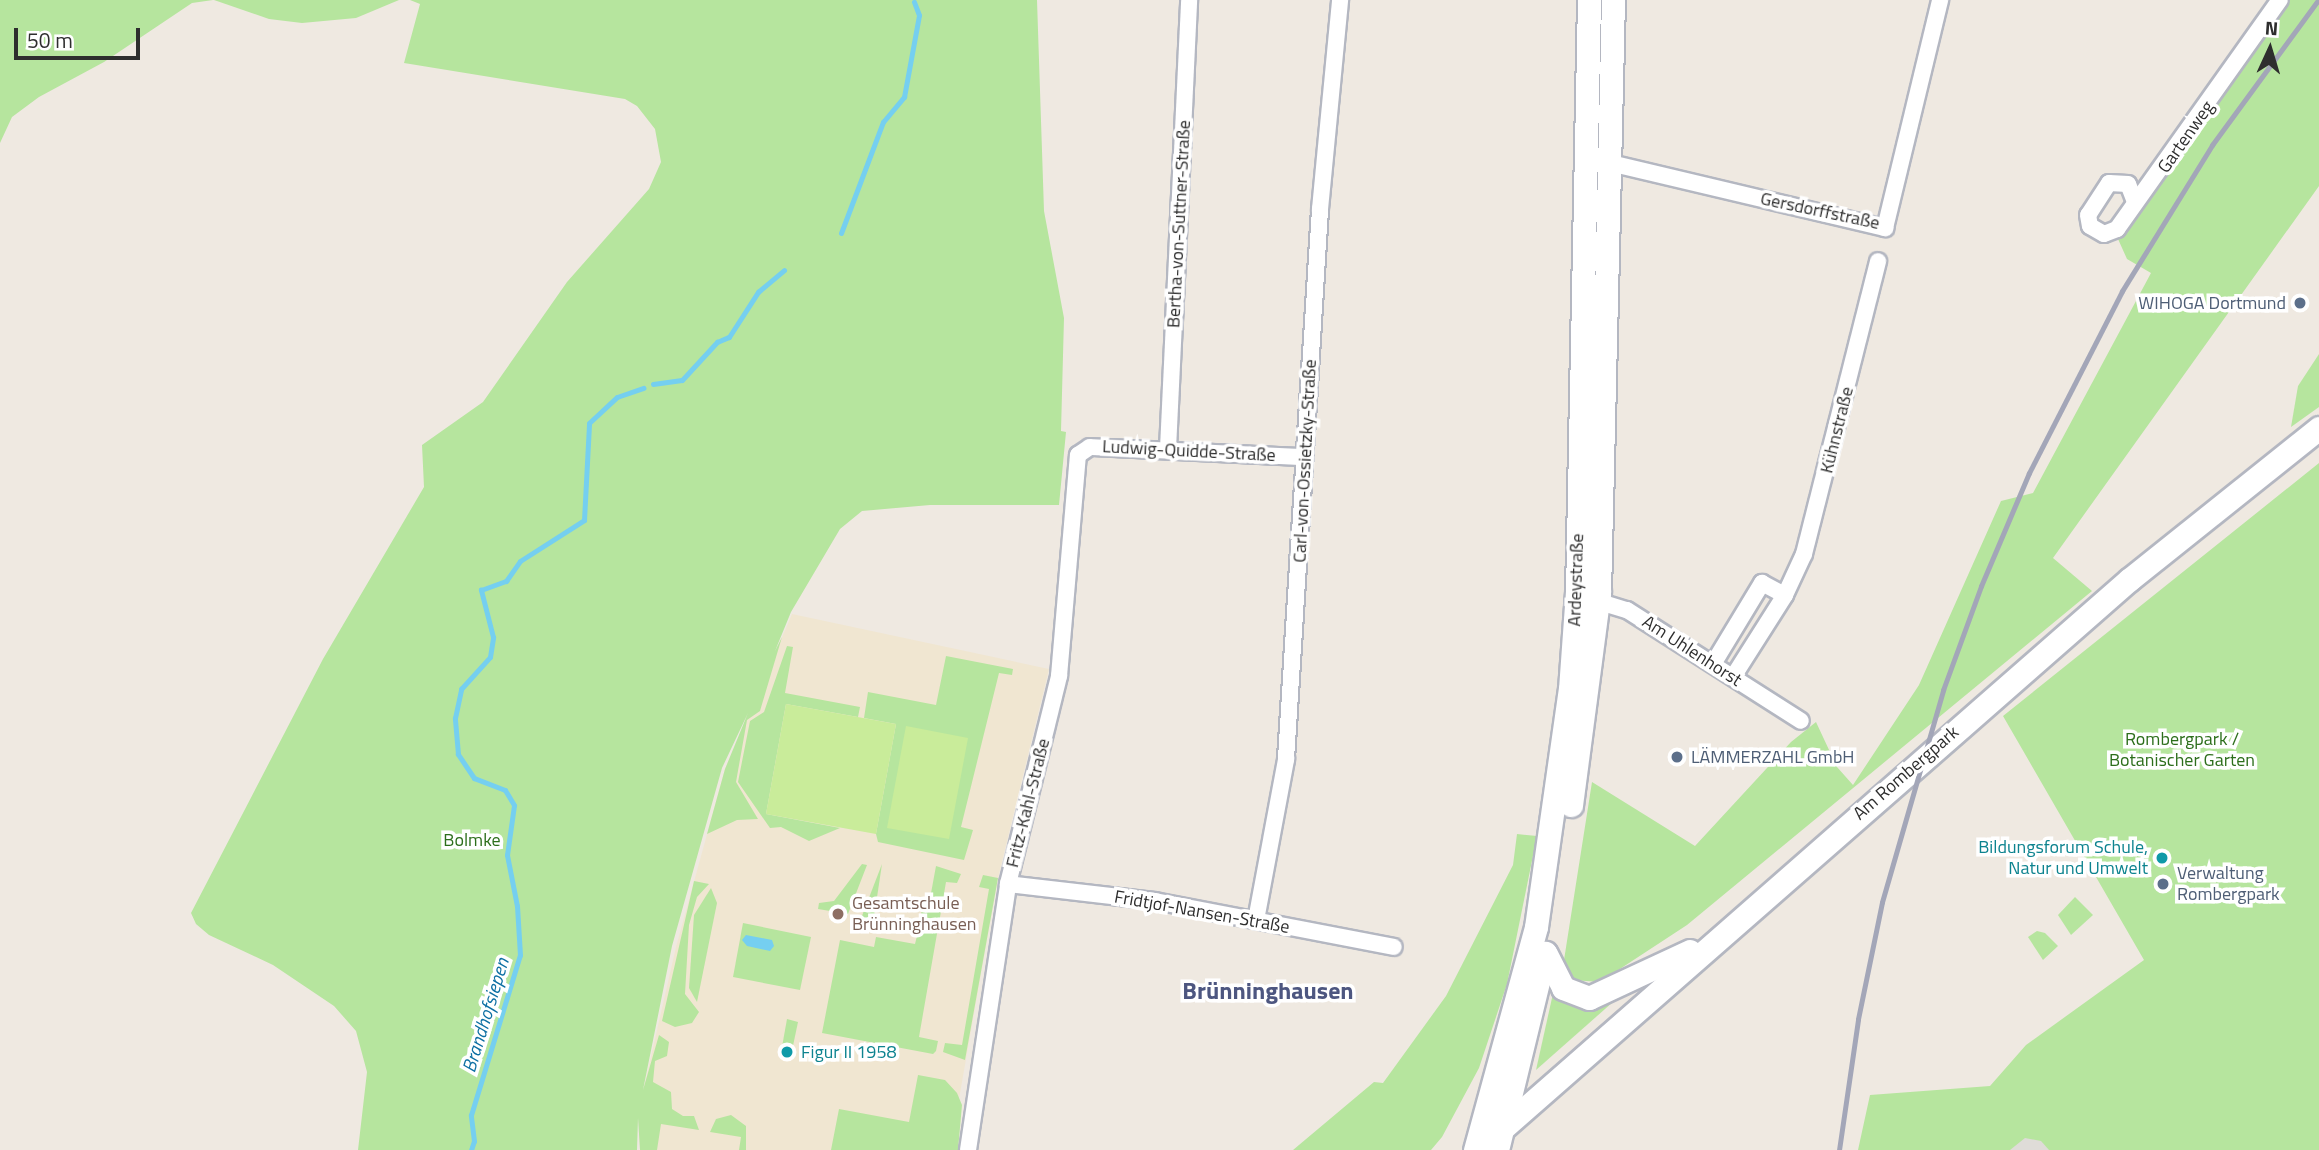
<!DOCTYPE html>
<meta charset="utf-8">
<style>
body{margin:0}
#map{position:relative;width:2319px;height:1150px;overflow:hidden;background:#efe9e1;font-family:"Titillium Web",sans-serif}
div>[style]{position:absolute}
.education>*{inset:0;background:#f0e6d1}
.green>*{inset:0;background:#b6e59e}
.pitch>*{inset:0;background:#c9ec9a}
.plaza>*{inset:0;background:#dfdcd8}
.water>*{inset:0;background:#75cff0}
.stream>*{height:5px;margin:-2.5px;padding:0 2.5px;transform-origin:2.5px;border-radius:2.5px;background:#75cff0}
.roads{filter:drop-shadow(2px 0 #b4b7c1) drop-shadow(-2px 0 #b4b7c1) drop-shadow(0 2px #b4b7c1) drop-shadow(0 -2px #b4b7c1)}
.minor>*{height:16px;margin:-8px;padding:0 8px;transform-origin:8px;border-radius:8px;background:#fff}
.secondary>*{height:23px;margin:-11.5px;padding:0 11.5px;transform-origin:11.5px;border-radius:11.5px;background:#fff}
.rail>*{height:5px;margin:-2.5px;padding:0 2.5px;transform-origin:2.5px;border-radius:2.5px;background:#a3a6b8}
.dots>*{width:19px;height:19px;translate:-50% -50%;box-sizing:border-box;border:4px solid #fff;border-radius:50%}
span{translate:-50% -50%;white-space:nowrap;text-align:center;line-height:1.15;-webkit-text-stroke:7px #fff;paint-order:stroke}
.street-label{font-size:18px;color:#2e2e2e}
.service-label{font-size:18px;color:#4e5e75}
.right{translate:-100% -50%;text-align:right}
.left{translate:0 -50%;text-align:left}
.park-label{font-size:18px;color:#2c6e1b}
.culture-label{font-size:18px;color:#0d838f}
.education-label{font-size:18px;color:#785e54}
.water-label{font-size:19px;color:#0d6fa3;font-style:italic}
.district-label{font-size:24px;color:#4d5680;font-weight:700}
.north{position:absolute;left:2235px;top:14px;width:70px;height:70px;-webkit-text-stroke:5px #fff;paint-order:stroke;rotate:4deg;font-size:19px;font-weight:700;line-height:28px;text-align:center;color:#2e2e2e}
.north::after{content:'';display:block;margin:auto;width:24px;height:32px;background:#2e2e2e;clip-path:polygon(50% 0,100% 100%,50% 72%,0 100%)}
.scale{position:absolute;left:14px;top:28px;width:126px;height:32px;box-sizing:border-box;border:4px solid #2e2e2e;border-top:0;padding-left:9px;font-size:21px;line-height:24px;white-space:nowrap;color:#2e2e2e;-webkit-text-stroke:5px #fff;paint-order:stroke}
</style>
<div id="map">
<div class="education">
<i style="clip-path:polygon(792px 614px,1049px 669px,998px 878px,950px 1150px,640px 1150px,639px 1109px,676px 947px,725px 769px)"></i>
</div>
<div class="green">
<i style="clip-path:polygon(0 0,213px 0,192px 3px,104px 62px,39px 97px,12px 117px,0 143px)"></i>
<i style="clip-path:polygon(214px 0,399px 0,356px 18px,302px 23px,269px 19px)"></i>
<i style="clip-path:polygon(410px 0,1037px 0,1044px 211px,1064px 318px,1061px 431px,1066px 432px,1059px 505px,930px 505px,862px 511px,840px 529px,791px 612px,775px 651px,782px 637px,760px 711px,747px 720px,736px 782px,758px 819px,737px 820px,707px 834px,725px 769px,748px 713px,722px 768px,672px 946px,643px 1090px,659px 1035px,669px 1042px,667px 1056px,655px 1061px,653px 1082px,671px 1092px,672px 1109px,683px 1116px,694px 1116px,699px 1130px,661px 1124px,657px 1150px,640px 1150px,638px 1118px,637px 1150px,358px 1150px,367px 1072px,356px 1031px,334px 1006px,273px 965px,209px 935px,196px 924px,191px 913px,323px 659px,424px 487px,422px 445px,483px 402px,567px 282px,649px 189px,661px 162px,655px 129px,637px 106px,625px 99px,404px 63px,420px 4px)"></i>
<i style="clip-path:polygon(2287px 0,2319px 0,2319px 186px,2053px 558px,2092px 591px,1687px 925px,1600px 982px,1572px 980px,1564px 960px,1592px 782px,1695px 846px,1791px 742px,1816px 722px,1837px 767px,1853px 785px,1919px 685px,2001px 501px,2033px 493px,2151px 273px,2127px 259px,2118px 239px,2237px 50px)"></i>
<i style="clip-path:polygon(2319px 354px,2319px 407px,2291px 427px,2298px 386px)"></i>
<i style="clip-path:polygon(2319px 463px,2319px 1150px,1858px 1150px,1870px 1095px,1990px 1086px,2026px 1045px,2144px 960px,2003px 716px)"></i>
<i style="clip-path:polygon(787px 646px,793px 647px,785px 693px,860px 707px,858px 717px,786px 704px,766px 814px,840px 828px,809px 841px,781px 827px,770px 828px,738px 782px,750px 721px,764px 712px)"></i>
<i style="clip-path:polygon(946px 656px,1013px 669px,1012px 675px,999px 673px,961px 827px,973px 830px,964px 860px,878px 842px,876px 834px,896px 724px,864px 718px,868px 692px,936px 705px)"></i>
<i style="clip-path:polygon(1517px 834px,1537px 836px,1507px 984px,1479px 1068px,1442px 1137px,1431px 1150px,1293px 1150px,1374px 1082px,1383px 1083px,1446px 996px,1513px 865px)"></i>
<i style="clip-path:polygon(862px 864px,867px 865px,848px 914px,818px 909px,819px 903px,834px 901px)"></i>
<i style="clip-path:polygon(882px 864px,873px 924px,860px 921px)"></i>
<i style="clip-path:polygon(936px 866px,961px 874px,957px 883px,946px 882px,939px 923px,920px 920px,923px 904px,929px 904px)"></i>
<i style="clip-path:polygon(983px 875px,998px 878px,965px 1060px,943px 1052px,945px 1043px,962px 1045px,989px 889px,979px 887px)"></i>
<i style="clip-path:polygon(694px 881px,709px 884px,697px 897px,689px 925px,685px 994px,699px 1012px,692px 1023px,675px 1027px,662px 1021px)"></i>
<i style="clip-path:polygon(711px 888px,717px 903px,697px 1002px,689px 988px,694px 915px)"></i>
<i style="clip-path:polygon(2075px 897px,2093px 915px,2071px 935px,2058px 915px)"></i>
<i style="clip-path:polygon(743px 923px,811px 937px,800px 990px,733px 977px)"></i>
<i style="clip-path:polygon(920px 924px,938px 928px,919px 1037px,938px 1041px,936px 1051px,933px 1054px,822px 1033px,840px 940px,874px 947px,876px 937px,915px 944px)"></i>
<i style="clip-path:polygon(2037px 931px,2045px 933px,2058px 946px,2043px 960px,2028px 937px)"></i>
<i style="clip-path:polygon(1554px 989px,1622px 994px,1536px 1070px)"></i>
<i style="clip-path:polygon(787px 1019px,798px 1022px,790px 1060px,780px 1058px)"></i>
<i style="clip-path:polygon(918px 1075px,945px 1080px,957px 1093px,962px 1105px,958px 1150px,831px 1150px,839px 1109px,909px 1122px)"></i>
<i style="clip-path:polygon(731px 1115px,746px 1126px,746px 1150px,739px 1150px,741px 1137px,710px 1132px,716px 1119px)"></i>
</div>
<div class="pitch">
<i style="clip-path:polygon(786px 704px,896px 724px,876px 834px,766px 814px)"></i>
<i style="clip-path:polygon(906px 726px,968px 738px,949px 839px,887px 828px)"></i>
</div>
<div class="plaza">
<i style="clip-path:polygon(2025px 1138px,2041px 1141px,2049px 1150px,2010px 1150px)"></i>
</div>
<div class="water">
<i style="clip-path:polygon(746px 935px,772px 940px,774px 946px,770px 951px,747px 946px,742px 940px)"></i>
</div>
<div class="stream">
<i style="left:841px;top:233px;width:119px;rotate:-69.3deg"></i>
<i style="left:883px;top:122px;width:33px;rotate:-50deg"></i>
<i style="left:904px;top:97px;width:83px;rotate:-79.6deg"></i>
<i style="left:919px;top:15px;width:14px;rotate:-111deg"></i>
<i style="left:653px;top:384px;width:29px;rotate:-8deg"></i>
<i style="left:682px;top:380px;width:52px;rotate:-47.4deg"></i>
<i style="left:717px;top:342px;width:13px;rotate:-23deg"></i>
<i style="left:729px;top:337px;width:54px;rotate:-57.2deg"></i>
<i style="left:758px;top:292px;width:34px;rotate:-40deg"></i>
<i style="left:471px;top:1150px;width:9px;rotate:-72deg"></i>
<i style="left:474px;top:1141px;width:26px;rotate:-97deg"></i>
<i style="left:471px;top:1115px;width:167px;rotate:-73deg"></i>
<i style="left:520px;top:955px;width:49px;rotate:-93.5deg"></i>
<i style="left:517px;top:906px;width:52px;rotate:-101.1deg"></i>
<i style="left:507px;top:855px;width:50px;rotate:-82deg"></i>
<i style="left:514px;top:805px;width:17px;rotate:-121deg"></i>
<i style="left:505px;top:790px;width:33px;rotate:-159deg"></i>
<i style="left:474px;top:778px;width:29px;rotate:-124deg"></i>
<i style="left:458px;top:754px;width:36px;rotate:-95deg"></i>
<i style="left:455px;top:718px;width:30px;rotate:-78deg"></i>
<i style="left:461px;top:689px;width:43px;rotate:-47.8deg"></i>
<i style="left:490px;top:657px;width:20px;rotate:-81deg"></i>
<i style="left:493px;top:637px;width:49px;rotate:-104.3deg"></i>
<i style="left:481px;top:590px;width:27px;rotate:-20deg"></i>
<i style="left:506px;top:581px;width:24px;rotate:-55deg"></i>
<i style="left:520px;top:561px;width:76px;rotate:-32.6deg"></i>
<i style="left:584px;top:520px;width:97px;rotate:-87deg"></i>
<i style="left:589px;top:423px;width:38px;rotate:-43deg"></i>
<i style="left:617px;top:397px;width:28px;rotate:-19deg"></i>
</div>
<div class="roads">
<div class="minor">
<i style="left:1610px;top:163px;width:283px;rotate:13.3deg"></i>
<i style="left:1885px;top:228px;width:235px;rotate:-76.4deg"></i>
<i style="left:2135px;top:202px;width:19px;rotate:-111deg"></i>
<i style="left:2128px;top:184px;width:19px;rotate:-177deg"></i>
<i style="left:2109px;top:183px;width:38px;rotate:123deg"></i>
<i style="left:2088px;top:215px;width:11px;rotate:80deg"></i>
<i style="left:2090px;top:226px;width:16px;rotate:30deg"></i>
<i style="left:2104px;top:234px;width:14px;rotate:-21deg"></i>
<i style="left:2117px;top:229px;width:281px;rotate:-54.6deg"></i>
<i style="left:1168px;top:449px;width:449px;rotate:-87.3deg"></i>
<i style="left:1590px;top:599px;width:39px;rotate:17deg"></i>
<i style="left:1627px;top:610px;width:206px;rotate:32.5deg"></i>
<i style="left:1713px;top:664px;width:95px;rotate:-58.8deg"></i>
<i style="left:1762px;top:583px;width:26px;rotate:28deg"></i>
<i style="left:1733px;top:677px;width:97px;rotate:-57.6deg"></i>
<i style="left:1785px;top:595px;width:45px;rotate:-65.1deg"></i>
<i style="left:1804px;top:554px;width:302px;rotate:-75.8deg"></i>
<i style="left:1008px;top:884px;width:148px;rotate:6.6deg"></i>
<i style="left:1155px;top:901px;width:243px;rotate:10.9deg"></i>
<i style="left:1256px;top:920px;width:164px;rotate:-79.4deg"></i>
<i style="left:1286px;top:759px;width:551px;rotate:-86.46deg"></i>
<i style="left:1320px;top:209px;width:210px;rotate:-84.5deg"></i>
<i style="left:968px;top:1150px;width:269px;rotate:-81.4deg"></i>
<i style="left:1008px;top:884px;width:214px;rotate:-76.2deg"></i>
<i style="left:1059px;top:676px;width:222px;rotate:-85.1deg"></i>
<i style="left:1078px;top:455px;width:14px;rotate:-34deg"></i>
<i style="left:1090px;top:447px;width:213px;rotate:2.7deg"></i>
</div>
<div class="secondary">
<i style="left:1571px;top:805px;width:214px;rotate:-82.5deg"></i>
<i style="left:1599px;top:593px;width:593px;rotate:-88.65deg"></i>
<i style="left:1546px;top:954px;width:38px;rotate:63deg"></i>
<i style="left:1563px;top:988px;width:28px;rotate:21deg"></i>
<i style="left:1589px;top:998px;width:111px;rotate:-25deg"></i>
<i style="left:1504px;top:1127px;width:832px;rotate:-41.2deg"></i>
<i style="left:2130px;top:579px;width:242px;rotate:-38.6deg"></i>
<i style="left:1475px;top:1150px;width:231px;rotate:-74.7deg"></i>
<i style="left:1536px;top:927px;width:240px;rotate:-81.9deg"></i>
<i style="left:1570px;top:689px;width:97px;rotate:-85.9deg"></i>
<i style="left:1577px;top:592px;width:592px;rotate:-88.84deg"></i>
<i style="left:1497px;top:1150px;width:203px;rotate:-76.3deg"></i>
</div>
</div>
<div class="rail">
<i style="left:1839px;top:1150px;width:132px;rotate:-81.7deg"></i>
<i style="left:1858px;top:1019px;width:119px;rotate:-78.4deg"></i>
<i style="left:1882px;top:902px;width:221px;rotate:-73.9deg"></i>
<i style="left:1943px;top:690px;width:111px;rotate:-69.9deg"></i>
<i style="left:1981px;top:586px;width:123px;rotate:-67deg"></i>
<i style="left:2029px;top:473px;width:204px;rotate:-62.9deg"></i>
<i style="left:2122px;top:291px;width:172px;rotate:-58.3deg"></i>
<i style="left:2212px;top:145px;width:180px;rotate:-53.8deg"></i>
</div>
<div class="dots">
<i style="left:2300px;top:303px;background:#5c6f8a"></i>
<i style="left:1677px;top:757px;background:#5c6f8a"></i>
<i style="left:2162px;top:858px;background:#0f9aa8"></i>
<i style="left:2163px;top:884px;background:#5c6f8a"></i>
<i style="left:838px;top:914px;background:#8d6e63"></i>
<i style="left:787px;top:1052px;background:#0f9aa8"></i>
</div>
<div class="street-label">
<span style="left:2186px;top:137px;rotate:-55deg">Gartenweg</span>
<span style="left:1820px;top:211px;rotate:12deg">Gersdorffstraße</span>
<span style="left:1179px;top:224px;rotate:-87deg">Bertha-von-Suttner-Straße</span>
<span style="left:1837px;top:430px;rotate:-76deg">Kühnstraße</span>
<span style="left:1189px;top:451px;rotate:3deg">Ludwig-Quidde-Straße</span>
<span style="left:1305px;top:461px;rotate:-87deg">Carl-von-Ossietzky-Straße</span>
<span style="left:1576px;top:580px;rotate:-88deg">Ardeystraße</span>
<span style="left:1692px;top:651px;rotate:33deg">Am Uhlenhorst</span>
<span style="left:1906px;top:773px;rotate:-41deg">Am Rombergpark</span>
<span style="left:1028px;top:803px;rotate:-76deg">Fritz-Kahl-Straße</span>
<span style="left:1202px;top:912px;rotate:10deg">Fridtjof-Nansen-Straße</span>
</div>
<div class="service-label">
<span class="right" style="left:2286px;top:303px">WIHOGA Dortmund</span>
<span class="left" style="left:1691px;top:757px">LÄMMERZAHL GmbH</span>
<span class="left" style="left:2177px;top:884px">Verwaltung<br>Rombergpark</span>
</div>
<div class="park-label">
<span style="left:2182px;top:750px">Rombergpark /<br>Botanischer Garten</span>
<span style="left:472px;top:840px">Bolmke</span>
</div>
<div class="culture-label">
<span class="right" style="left:2148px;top:858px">Bildungsforum Schule,<br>Natur und Umwelt</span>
<span class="left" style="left:801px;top:1052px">Figur II 1958</span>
</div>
<div class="education-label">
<span class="left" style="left:852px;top:914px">Gesamtschule<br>Brünninghausen</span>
</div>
<div class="water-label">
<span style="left:485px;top:1015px;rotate:-73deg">Brandhofsiepen</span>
</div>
<div class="district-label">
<span style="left:1268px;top:991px">Brünninghausen</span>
</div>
<div class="north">N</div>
<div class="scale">50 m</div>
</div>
